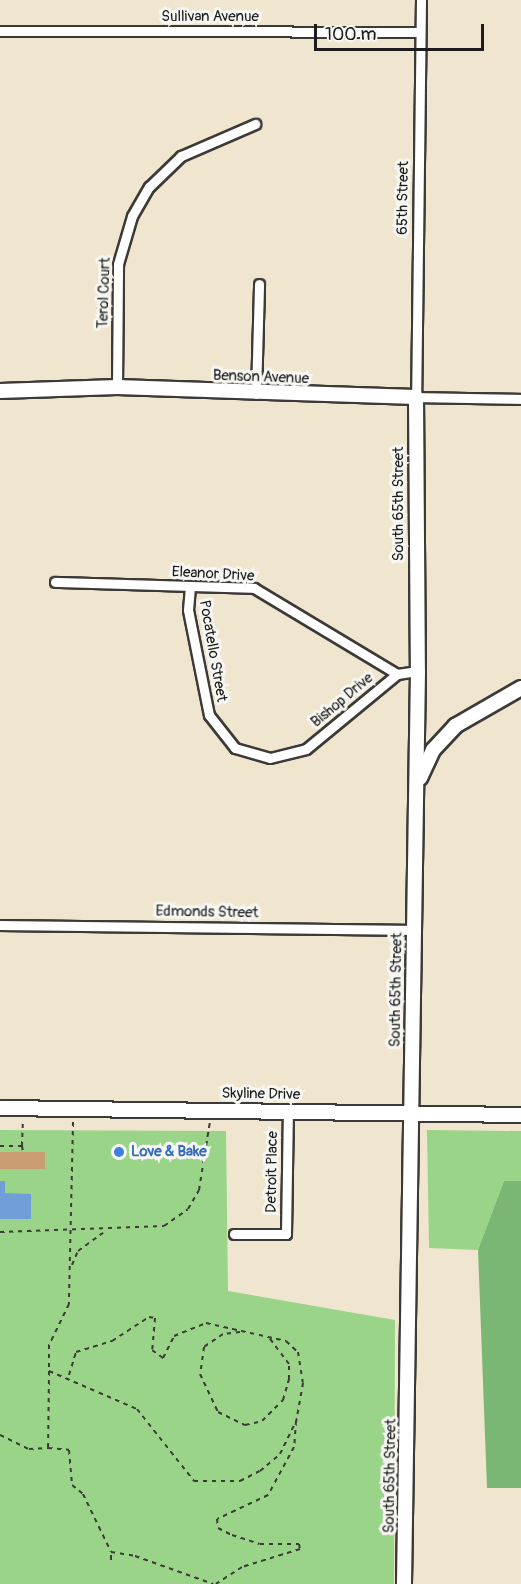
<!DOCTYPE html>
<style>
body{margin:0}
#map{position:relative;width:521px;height:1584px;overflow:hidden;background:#f0e6cf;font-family:Pangolin,sans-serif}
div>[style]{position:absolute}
.green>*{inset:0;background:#99d488}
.forest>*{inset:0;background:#7ab674}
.water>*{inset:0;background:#6f9ed8}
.building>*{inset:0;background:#ca9c71}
.path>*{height:2px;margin-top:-1px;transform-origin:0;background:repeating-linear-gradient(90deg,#3c3a37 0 4.5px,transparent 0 9px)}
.roads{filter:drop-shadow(2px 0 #3c3a37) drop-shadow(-2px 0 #3c3a37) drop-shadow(0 2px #3c3a37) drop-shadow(0 -2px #3c3a37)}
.street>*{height:9px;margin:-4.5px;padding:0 4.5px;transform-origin:4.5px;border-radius:4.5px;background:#fff}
.secondary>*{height:14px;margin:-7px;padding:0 7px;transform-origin:7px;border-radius:7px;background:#fff}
.dots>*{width:16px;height:16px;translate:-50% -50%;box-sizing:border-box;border:3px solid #f6f6f2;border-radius:50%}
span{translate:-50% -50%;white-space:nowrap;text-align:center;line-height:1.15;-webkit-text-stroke:6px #f6f6f2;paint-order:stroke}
.street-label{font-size:15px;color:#1c1c1c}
.shop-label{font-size:15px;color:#366cbe;font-weight:700}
.left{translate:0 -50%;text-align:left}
.scale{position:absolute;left:314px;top:24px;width:170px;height:27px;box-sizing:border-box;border:3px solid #1c1c1c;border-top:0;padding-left:8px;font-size:18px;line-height:21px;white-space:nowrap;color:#1c1c1c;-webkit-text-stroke:4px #f6f6f2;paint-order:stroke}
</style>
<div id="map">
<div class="green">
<i style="clip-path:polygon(0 1130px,226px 1131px,228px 1291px,395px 1320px,394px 1584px,0 1584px)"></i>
<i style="clip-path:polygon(427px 1130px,521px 1131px,521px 1181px,504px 1181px,478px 1250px,429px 1248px)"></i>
</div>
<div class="forest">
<i style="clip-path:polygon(504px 1181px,521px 1181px,521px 1488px,487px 1488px,478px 1250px)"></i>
</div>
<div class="water">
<i style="clip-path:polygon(0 1181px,5px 1181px,5px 1193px,31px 1194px,31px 1219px,0 1219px)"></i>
</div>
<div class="building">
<i style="clip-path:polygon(0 1152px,45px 1152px,45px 1169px,0 1169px)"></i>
</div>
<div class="path">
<i style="left:73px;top:1122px;width:182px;rotate:91.3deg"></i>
<i style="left:69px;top:1304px;width:46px;rotate:116deg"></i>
<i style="left:49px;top:1345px;width:26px;rotate:90deg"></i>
<i style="left:49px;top:1371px;width:96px;rotate:23.4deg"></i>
<i style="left:137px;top:1409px;width:92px;rotate:51.6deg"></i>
<i style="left:194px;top:1481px;width:46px"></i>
<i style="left:240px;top:1481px;width:22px;rotate:-27deg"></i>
<i style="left:260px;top:1471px;width:26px;rotate:-40deg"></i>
<i style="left:280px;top:1454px;width:37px;rotate:-64deg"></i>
<i style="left:296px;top:1421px;width:26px;rotate:94deg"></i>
<i style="left:294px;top:1447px;width:55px;rotate:118.4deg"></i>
<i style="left:268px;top:1495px;width:56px;rotate:154.8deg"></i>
<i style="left:217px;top:1519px;width:9px;rotate:84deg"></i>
<i style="left:218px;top:1528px;width:16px;rotate:27deg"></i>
<i style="left:232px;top:1535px;width:29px;rotate:18deg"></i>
<i style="left:260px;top:1544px;width:39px"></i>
<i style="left:299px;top:1544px;width:5px;rotate:79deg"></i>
<i style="left:300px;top:1549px;width:61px;rotate:162.8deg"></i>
<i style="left:242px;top:1567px;width:31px;rotate:147deg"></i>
<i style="left:0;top:1146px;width:22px"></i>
<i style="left:22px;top:1146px;width:25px;rotate:-88deg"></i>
<i style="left:22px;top:1146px;width:6px;rotate:81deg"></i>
<i style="left:0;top:1232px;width:164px;rotate:-2.1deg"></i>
<i style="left:164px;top:1226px;width:29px;rotate:-35deg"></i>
<i style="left:188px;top:1209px;width:22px;rotate:-60deg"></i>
<i style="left:199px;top:1190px;width:70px;rotate:-80.9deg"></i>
<i style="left:72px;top:1265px;width:15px;rotate:-67deg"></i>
<i style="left:78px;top:1251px;width:31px;rotate:-36deg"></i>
<i style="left:240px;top:1332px;width:17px;rotate:173deg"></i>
<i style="left:223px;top:1334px;width:23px;rotate:146deg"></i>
<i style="left:204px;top:1347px;width:27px;rotate:98deg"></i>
<i style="left:200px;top:1374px;width:42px;rotate:64.7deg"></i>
<i style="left:218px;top:1412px;width:30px;rotate:26deg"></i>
<i style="left:245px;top:1425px;width:17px;rotate:-13deg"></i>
<i style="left:262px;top:1421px;width:30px;rotate:-45deg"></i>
<i style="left:283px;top:1400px;width:22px;rotate:-74deg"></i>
<i style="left:289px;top:1379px;width:15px;rotate:-90deg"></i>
<i style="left:289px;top:1364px;width:34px;rotate:-127deg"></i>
<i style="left:49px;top:1371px;width:77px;rotate:90.7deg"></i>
<i style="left:48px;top:1448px;width:21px;rotate:5deg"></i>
<i style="left:69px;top:1450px;width:35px;rotate:85deg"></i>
<i style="left:72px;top:1485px;width:14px;rotate:39deg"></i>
<i style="left:83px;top:1494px;width:64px;rotate:64.2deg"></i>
<i style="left:69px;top:1375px;width:24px;rotate:-73deg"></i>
<i style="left:76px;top:1352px;width:38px;rotate:-17deg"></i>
<i style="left:112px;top:1341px;width:44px;rotate:-33deg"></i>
<i style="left:149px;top:1317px;width:6px;rotate:9deg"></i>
<i style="left:155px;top:1318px;width:32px;rotate:95deg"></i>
<i style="left:152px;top:1350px;width:14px;rotate:36deg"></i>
<i style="left:163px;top:1358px;width:25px;rotate:-63deg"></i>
<i style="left:174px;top:1336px;width:35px;rotate:-22deg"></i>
<i style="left:206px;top:1323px;width:82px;rotate:12.7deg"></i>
<i style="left:286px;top:1341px;width:16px;rotate:43deg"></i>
<i style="left:298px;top:1352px;width:31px;rotate:81deg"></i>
<i style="left:303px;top:1383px;width:39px;rotate:100deg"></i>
<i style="left:0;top:1435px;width:32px;rotate:26deg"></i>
<i style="left:29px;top:1449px;width:19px;rotate:-3deg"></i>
<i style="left:111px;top:1560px;width:8px;rotate:-90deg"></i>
<i style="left:111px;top:1552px;width:24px;rotate:9deg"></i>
<i style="left:135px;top:1556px;width:83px;rotate:19.7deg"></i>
</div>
<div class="roads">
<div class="street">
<i style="left:421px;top:0;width:397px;rotate:90.7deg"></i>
<i style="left:416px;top:397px;width:105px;rotate:1.1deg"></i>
<i style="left:0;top:31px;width:420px;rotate:0.1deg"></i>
<i style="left:117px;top:387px;width:123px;rotate:-89.5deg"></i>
<i style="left:118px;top:264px;width:50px;rotate:-73.7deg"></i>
<i style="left:132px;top:216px;width:34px;rotate:-60deg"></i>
<i style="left:149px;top:187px;width:45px;rotate:-44.1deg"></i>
<i style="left:181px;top:156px;width:81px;rotate:-23.4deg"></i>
<i style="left:256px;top:394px;width:110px;rotate:-88.4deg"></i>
<i style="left:55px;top:582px;width:199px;rotate:1.7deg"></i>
<i style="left:254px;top:588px;width:167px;rotate:31deg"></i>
<i style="left:397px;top:674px;width:21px;rotate:-8deg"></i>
<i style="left:190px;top:587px;width:23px;rotate:95deg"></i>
<i style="left:188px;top:610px;width:107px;rotate:78.7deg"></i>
<i style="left:209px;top:715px;width:42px;rotate:51.8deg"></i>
<i style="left:235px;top:748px;width:36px;rotate:16deg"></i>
<i style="left:270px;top:758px;width:37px;rotate:-14deg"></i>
<i style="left:306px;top:749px;width:118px;rotate:-39.5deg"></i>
<i style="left:0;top:925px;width:414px;rotate:0.7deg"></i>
<i style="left:234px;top:1234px;width:52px"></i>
<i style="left:286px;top:1234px;width:123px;rotate:-89.1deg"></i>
</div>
<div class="secondary">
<i style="left:0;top:391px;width:117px;rotate:-2deg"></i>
<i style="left:117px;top:387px;width:299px;rotate:1.9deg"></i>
<i style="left:416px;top:397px;width:274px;rotate:89.6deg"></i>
<i style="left:418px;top:671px;width:913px;rotate:90.88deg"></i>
<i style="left:420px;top:778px;width:31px;rotate:-65deg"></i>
<i style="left:433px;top:750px;width:33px;rotate:-47deg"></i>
<i style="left:455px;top:726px;width:76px;rotate:-29.9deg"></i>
<i style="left:0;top:1108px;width:521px;rotate:0.77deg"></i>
</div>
</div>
<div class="dots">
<i style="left:119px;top:1152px;background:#3f7fe0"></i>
</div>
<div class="street-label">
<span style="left:210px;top:17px">Sullivan Avenue</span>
<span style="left:403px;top:198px;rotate:-89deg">65th Street</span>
<span style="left:104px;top:293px;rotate:-88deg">Terol Court</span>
<span style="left:261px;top:377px;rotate:2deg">Benson Avenue</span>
<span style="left:399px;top:504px;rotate:-90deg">South 65th Street</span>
<span style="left:213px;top:574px;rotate:3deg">Eleanor Drive</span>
<span style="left:213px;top:651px;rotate:80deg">Pocatello Street</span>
<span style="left:342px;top:700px;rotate:-40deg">Bishop Drive</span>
<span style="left:207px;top:912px;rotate:1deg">Edmonds Street</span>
<span style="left:396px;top:990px;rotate:-89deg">South 65th Street</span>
<span style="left:261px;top:1094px;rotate:1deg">Skyline Drive</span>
<span style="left:272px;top:1172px;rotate:-89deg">Detroit Place</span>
<span style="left:390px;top:1476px;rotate:-89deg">South 65th Street</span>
</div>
<div class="shop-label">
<span class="left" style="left:131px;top:1152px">Love &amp; Bake</span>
</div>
<div class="scale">100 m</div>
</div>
